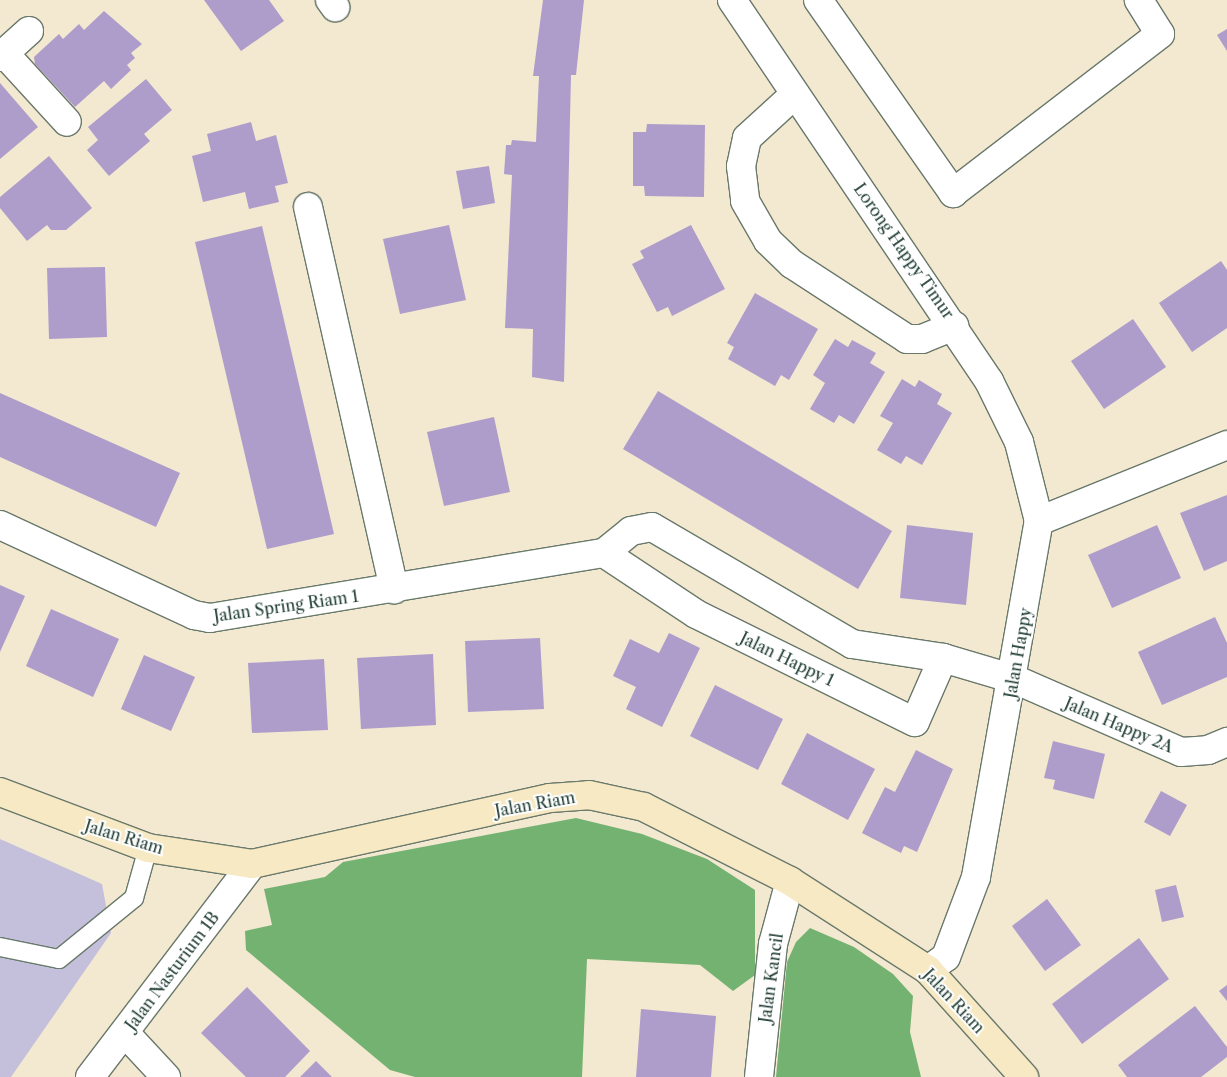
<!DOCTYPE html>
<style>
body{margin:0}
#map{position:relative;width:1227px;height:1077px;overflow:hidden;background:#f3e8d0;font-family:"Libre Caslon Text",serif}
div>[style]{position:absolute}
.industrial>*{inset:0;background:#c4c0db}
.forest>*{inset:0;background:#74b272}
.building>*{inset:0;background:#ae9ccb}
.roads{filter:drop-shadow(1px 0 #69796b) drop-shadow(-1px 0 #69796b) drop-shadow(0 1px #69796b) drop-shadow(0 -1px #69796b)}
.service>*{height:18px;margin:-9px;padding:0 9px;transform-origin:9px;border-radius:9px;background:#fff}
.minor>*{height:28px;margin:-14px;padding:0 14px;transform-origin:14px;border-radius:14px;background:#fff}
.secondary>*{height:28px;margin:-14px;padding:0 14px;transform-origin:14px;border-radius:14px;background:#f7e9c3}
span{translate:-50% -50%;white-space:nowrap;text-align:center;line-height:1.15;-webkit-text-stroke:4px #fff;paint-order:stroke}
.street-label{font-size:16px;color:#1f3d34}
</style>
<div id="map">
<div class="industrial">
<i style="clip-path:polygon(0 839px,102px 884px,111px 933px,11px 1077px,0 1077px)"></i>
</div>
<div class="forest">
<i style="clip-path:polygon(576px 818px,642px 834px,707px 859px,755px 890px,755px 975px,733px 991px,700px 965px,587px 959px,582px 1077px,415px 1077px,390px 1070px,246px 950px,245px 931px,272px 925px,264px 889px,325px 877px,343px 862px)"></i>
<i style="clip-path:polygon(810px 928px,854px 947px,893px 974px,913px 996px,910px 1032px,921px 1077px,776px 1077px,787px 962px,796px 942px)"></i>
</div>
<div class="building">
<i style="clip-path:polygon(204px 0,269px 0,284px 21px,241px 51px)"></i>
<i style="clip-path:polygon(543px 0,584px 0,576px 75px,571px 75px,564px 382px,532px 377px,533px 329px,505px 328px,512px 175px,504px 174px,506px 145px,511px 145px,512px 140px,536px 142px,539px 76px,533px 76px)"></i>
<i style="clip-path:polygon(104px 11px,142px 44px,131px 53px,135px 58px,127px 65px,131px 70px,111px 89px,104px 81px,75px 107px,35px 64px,34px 57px,59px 34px,63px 39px,79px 24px,84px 30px)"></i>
<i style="clip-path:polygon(1227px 29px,1227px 51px,1217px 35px)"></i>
<i style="clip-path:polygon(146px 79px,172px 110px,144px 134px,150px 141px,109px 176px,87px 150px,98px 140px,88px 127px)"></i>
<i style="clip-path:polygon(0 83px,38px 127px,0 159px)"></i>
<i style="clip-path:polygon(251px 122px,256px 141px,276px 135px,288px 183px,275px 186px,279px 202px,249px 209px,245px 192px,203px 202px,192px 156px,211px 151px,207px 134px)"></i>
<i style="clip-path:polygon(647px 124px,705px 125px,704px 197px,645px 196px,644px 186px,633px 186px,633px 132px,646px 132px)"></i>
<i style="clip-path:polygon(49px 156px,92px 208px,66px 230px,51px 230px,47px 225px,27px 241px,0 208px,0 197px)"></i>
<i style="clip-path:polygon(489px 166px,495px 203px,463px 209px,456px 171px)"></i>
<i style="clip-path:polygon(449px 225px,466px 300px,400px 314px,383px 239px)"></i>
<i style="clip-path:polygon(691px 225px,725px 289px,672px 316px,668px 307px,657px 312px,632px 264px,644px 258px,640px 251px)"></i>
<i style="clip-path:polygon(262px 226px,334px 534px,267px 549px,195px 242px)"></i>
<i style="clip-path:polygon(1221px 261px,1227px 270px,1227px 328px,1192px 352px,1159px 303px)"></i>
<i style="clip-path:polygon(105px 267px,107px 337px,49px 339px,47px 268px)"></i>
<i style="clip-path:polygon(755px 293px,818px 329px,789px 380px,781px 375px,775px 386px,728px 359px,734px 347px,727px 343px)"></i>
<i style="clip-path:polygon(1133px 319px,1166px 367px,1104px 409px,1071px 361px)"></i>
<i style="clip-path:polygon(835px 339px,848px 347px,852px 340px,876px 353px,870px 363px,885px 372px,854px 424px,839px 415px,834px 423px,810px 409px,825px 383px,813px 375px)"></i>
<i style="clip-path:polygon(902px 379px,915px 387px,919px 380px,942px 394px,937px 404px,952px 413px,922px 465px,906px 456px,901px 464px,877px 450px,893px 423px,880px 416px)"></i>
<i style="clip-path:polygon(658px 391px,892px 531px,858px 589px,623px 449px)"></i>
<i style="clip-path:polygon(0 393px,180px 473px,156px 527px,0 457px)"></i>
<i style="clip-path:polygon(494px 417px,510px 492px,444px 506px,427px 432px)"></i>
<i style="clip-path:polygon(1227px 495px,1227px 561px,1204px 571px,1180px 513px)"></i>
<i style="clip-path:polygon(907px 525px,973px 533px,966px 605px,900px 598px)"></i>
<i style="clip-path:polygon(1157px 525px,1181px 578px,1112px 608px,1088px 555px)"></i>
<i style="clip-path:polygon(0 585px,25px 596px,0 652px)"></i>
<i style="clip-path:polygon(51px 609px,119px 639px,93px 697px,26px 666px)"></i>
<i style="clip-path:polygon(1215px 617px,1227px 643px,1227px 677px,1162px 705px,1138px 652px)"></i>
<i style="clip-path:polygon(669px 633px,700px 648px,662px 727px,626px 709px,636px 687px,613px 676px,630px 639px,659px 653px)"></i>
<i style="clip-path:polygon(540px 638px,544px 709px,468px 712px,465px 641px)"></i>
<i style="clip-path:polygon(433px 654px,436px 725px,361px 729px,357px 658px)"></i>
<i style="clip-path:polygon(144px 655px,195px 677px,171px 731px,121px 709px)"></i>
<i style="clip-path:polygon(324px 659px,328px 730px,252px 733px,248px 663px)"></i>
<i style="clip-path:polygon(715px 685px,783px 719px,758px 770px,690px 736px)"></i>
<i style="clip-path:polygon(807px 733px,875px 769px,848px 820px,781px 784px)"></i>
<i style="clip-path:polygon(1053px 741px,1105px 754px,1094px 799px,1053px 789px,1055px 780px,1044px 778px)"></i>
<i style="clip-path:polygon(916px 750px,953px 769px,917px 852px,904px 846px,901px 853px,862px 833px,885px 787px,895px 792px)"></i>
<i style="clip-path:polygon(1161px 791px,1187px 805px,1170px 836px,1144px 822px)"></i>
<i style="clip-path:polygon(1176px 885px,1184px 917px,1162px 922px,1155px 890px)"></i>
<i style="clip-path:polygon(1047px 899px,1081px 945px,1045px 971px,1012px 926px)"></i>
<i style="clip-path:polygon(1139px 938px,1169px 979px,1082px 1044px,1052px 1004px)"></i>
<i style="clip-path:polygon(1227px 985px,1227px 1001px,1219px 991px)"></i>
<i style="clip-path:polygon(247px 987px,310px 1051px,285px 1077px,246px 1077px,201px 1033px)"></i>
<i style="clip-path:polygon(1195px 1006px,1227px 1047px,1227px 1057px,1201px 1077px,1127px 1077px,1118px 1065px)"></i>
<i style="clip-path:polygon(641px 1009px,716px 1016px,711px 1077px,636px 1077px)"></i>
<i style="clip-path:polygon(316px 1061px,332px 1077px,300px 1077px)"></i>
</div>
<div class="roads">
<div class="service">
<i style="left:0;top:947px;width:60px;rotate:11.5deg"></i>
<i style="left:59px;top:959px;width:97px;rotate:-39.1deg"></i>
<i style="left:134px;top:898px;width:52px;rotate:-74.4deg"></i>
</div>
<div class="minor">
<i style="left:330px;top:0;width:9px;rotate:54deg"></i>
<i style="left:732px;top:0;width:460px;rotate:56deg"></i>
<i style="left:989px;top:381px;width:68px;rotate:63.8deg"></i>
<i style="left:1019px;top:442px;width:81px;rotate:75.8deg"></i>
<i style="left:818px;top:0;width:236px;rotate:55deg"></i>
<i style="left:953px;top:193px;width:261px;rotate:-37.5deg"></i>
<i style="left:1160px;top:34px;width:40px;rotate:-122deg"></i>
<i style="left:4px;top:53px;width:93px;rotate:47.6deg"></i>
<i style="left:0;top:57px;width:39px;rotate:-42deg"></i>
<i style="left:795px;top:94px;width:65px;rotate:137.5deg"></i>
<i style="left:747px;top:138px;width:29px;rotate:102deg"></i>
<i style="left:741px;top:166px;width:35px;rotate:83deg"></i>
<i style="left:745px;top:201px;width:46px;rotate:60.1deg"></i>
<i style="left:768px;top:241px;width:33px;rotate:44deg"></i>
<i style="left:792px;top:264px;width:137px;rotate:33.1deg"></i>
<i style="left:907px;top:339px;width:15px"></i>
<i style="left:922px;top:339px;width:35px;rotate:-22deg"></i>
<i style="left:308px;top:207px;width:392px;rotate:77.3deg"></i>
<i style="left:0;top:525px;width:214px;rotate:24.9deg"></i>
<i style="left:194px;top:615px;width:16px;rotate:11deg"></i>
<i style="left:210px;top:618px;width:399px;rotate:-9.4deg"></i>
<i style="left:604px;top:553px;width:35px;rotate:-39deg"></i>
<i style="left:631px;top:531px;width:21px;rotate:-11deg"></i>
<i style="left:652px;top:527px;width:232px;rotate:30.3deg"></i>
<i style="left:852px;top:644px;width:92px;rotate:8.7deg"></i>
<i style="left:943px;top:658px;width:74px;rotate:16.5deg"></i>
<i style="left:1014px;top:679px;width:182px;rotate:23.6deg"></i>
<i style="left:1181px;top:752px;width:27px;rotate:-4deg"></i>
<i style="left:1208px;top:750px;width:21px;rotate:-23deg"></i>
<i style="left:604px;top:553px;width:110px;rotate:33.5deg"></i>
<i style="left:696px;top:614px;width:244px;rotate:26.3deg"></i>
<i style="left:915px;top:722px;width:70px;rotate:-66.4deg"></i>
<i style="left:928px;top:970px;width:22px;rotate:-36deg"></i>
<i style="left:946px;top:957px;width:85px;rotate:-69.4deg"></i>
<i style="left:976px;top:877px;width:362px;rotate:-80deg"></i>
<i style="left:1039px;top:521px;width:203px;rotate:-22deg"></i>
<i style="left:126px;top:1034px;width:59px;rotate:47.1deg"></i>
<i style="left:90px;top:1077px;width:268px;rotate:-52.7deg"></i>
<i style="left:759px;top:1077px;width:134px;rotate:-84deg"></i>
<i style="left:773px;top:944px;width:65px;rotate:-74.9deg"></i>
</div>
<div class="secondary">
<i style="left:0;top:792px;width:158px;rotate:20.7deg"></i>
<i style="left:148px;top:848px;width:105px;rotate:8.7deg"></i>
<i style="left:252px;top:864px;width:305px;rotate:-12.5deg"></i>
<i style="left:550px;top:798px;width:39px;rotate:-4deg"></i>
<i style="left:589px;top:795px;width:56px;rotate:12.3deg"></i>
<i style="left:644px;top:807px;width:164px;rotate:26.9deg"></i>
<i style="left:790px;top:881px;width:164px;rotate:32.8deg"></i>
<i style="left:928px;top:970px;width:144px;rotate:48.1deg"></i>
</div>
</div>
<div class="street-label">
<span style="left:904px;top:251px;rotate:55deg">Lorong Happy Timur</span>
<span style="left:286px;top:606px;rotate:-8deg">Jalan Spring Riam 1</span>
<span style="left:1018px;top:653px;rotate:-80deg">Jalan Happy</span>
<span style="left:787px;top:659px;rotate:26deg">Jalan Happy 1</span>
<span style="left:1119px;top:725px;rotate:23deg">Jalan Happy 2A</span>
<span style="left:535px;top:804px;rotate:-10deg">Jalan Riam</span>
<span style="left:124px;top:837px;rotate:17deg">Jalan Riam</span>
<span style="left:172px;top:971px;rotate:-53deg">Jalan Nasturium 1B</span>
<span style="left:771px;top:978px;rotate:-82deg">Jalan Kancil</span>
<span style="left:954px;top:1001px;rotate:47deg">Jalan Riam</span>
</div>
</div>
